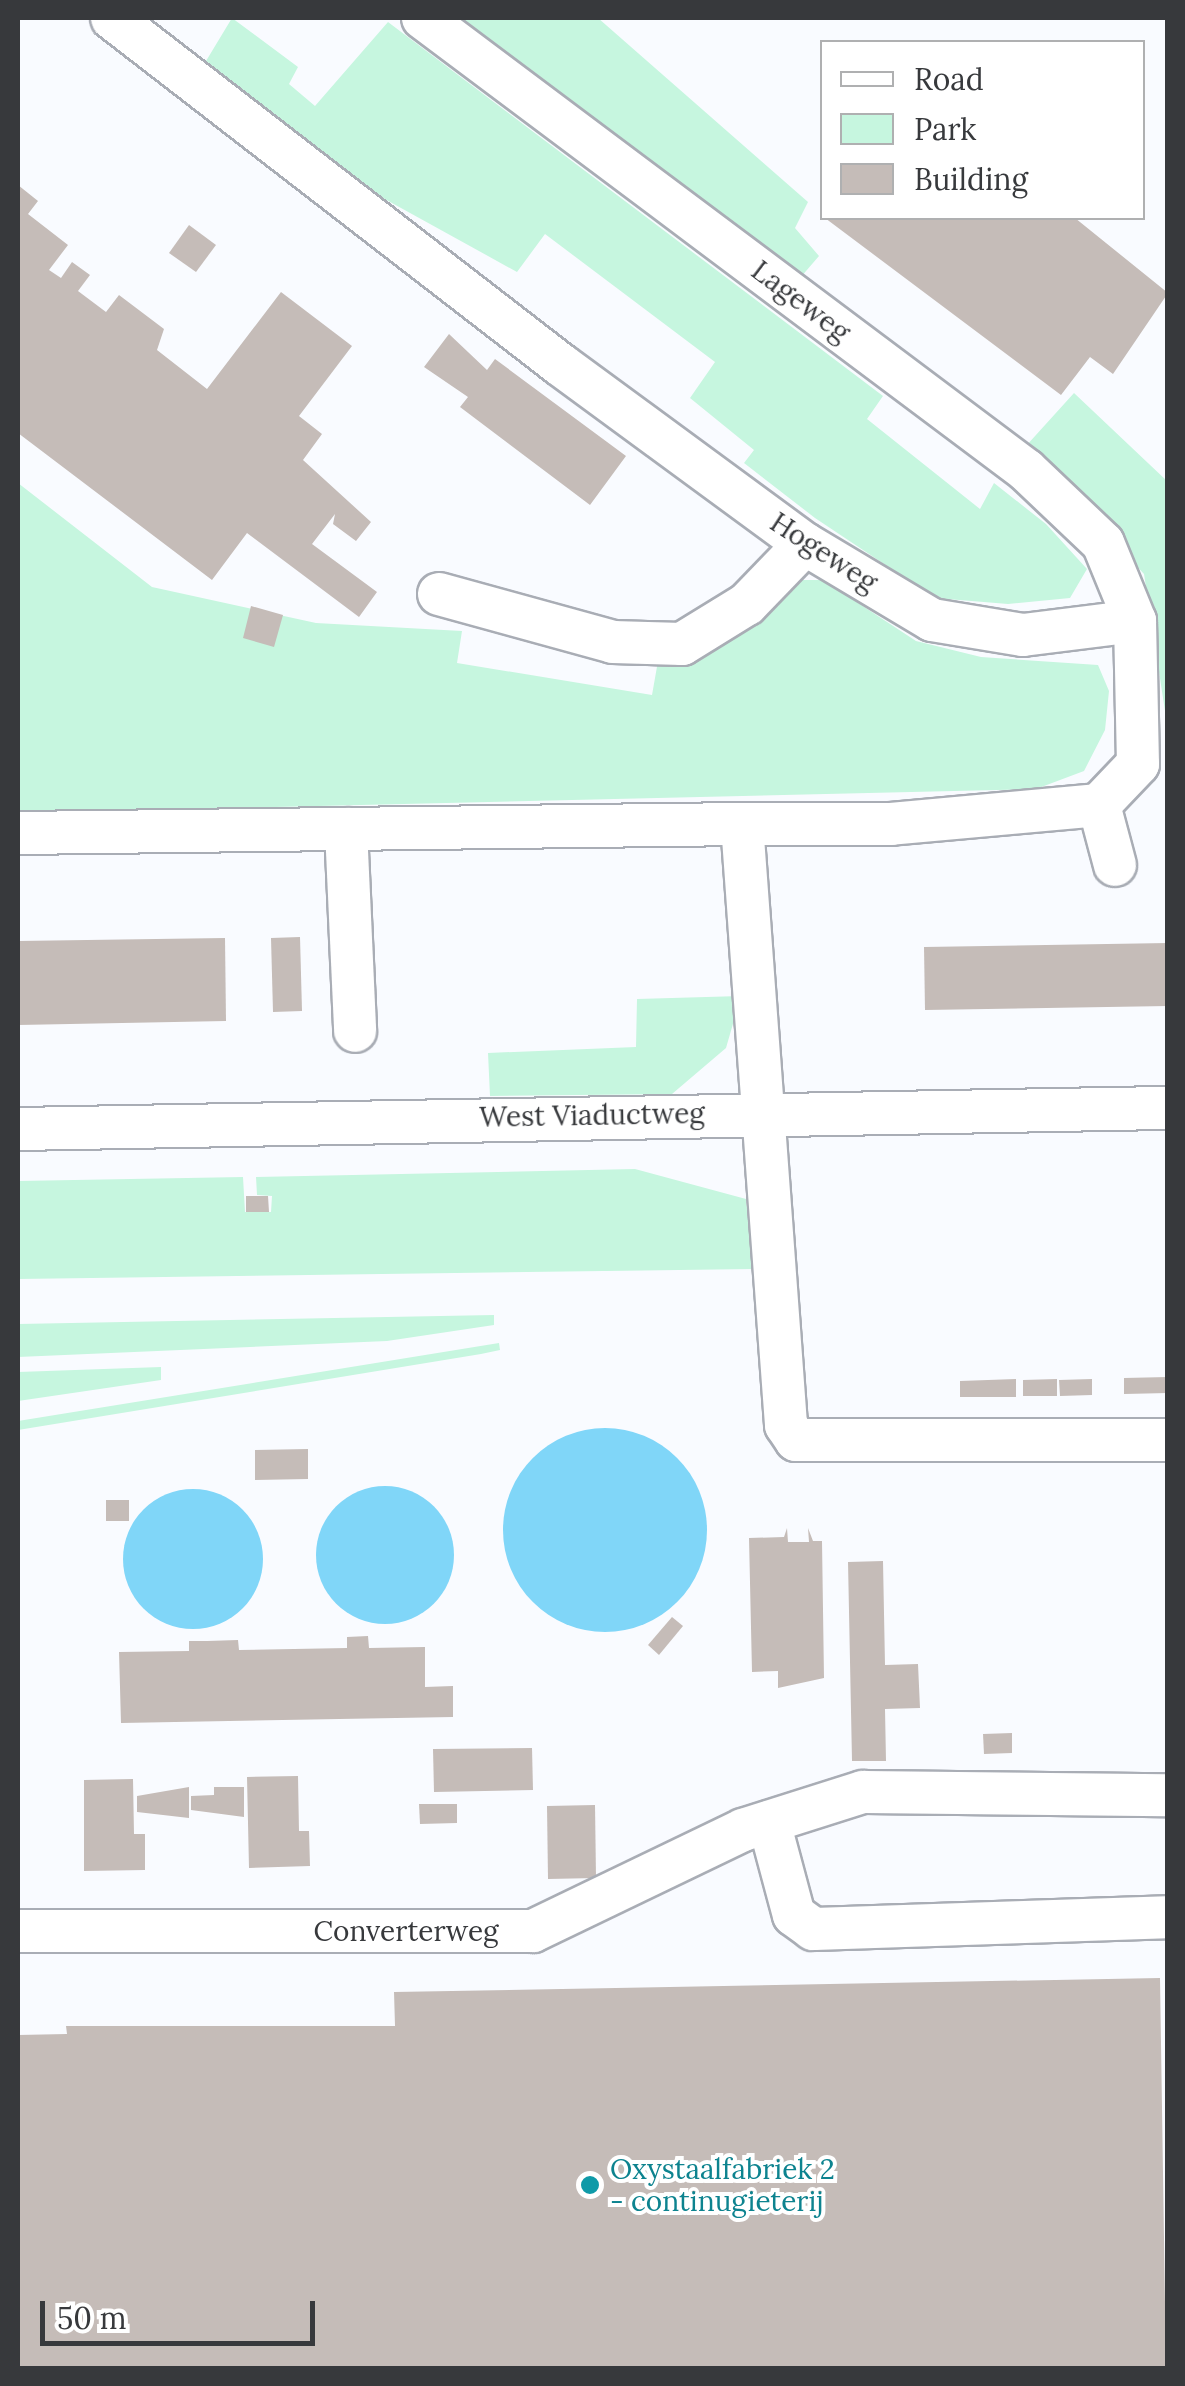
<!DOCTYPE html>
<style>
body{margin:0}
#map{position:relative;width:1185px;height:2386px;overflow:hidden;background:#f9fbff;font-family:Lora,serif}
div>[style]{position:absolute}
.green>*{inset:0;background:#c6f6df}
.water>*{inset:0;background:#80d6f8}
.round{border-radius:50%}
.building>*{inset:0;background:#c5bcb8}
.roads{filter:drop-shadow(2px 0 #a9adb5) drop-shadow(-2px 0 #a9adb5) drop-shadow(0 2px #a9adb5) drop-shadow(0 -2px #a9adb5)}
.minor>*{height:42px;margin:-21px;padding:0 21px;transform-origin:21px;border-radius:21px;background:#fff}
.dots>*{width:28px;height:28px;translate:-50% -50%;box-sizing:border-box;border:5px solid #fff;border-radius:50%}
span{translate:-50% -50%;white-space:nowrap;text-align:center;line-height:1.15;-webkit-text-stroke:8px #fff;paint-order:stroke}
.street-label{font-size:28px;color:#37393c}
.culture-label{font-size:28px;color:#0d838f}
.left{translate:0 -50%;text-align:left}
.frame{position:absolute;inset:0;border:20px solid #37393c;pointer-events:none}
.legend{position:absolute;left:820px;top:40px;width:325px;height:180px;box-sizing:border-box;background:#fff;border:2px solid #afb0b1;margin:0;padding:12px 18px;list-style:none;font-size:30px;color:#37393c}
.legend li{display:flex;align-items:center;gap:20px;height:50px}
.legend b{width:50px;border:2px solid #afb0b1}
.scale{position:absolute;left:40px;top:2301px;width:275px;height:45px;box-sizing:border-box;border:5px solid #37393c;border-top:0;padding-left:12px;font-size:30px;line-height:35px;white-space:nowrap;color:#37393c;-webkit-text-stroke:8px #fff;paint-order:stroke}
</style>
<div id="map">
<div class="green">
<i style="clip-path:polygon(232px 18px,298px 67px,289px 84px,315px 106px,388px 22px,883px 396px,867px 419px,980px 509px,994px 483px,1046px 524px,1087px 569px,1070px 598px,1008px 604px,935px 598px,815px 518px,744px 463px,754px 450px,690px 398px,715px 362px,545px 234px,517px 272px,372px 192px,206px 61px)"></i>
<i style="clip-path:polygon(452px 18px,598px 18px,808px 202px,795px 228px,819px 256px,794px 285px)"></i>
<i style="clip-path:polygon(1074px 393px,1167px 481px,1167px 724px,1144px 574px,1026px 446px)"></i>
<i style="clip-path:polygon(18px 483px,152px 587px,316px 623px,462px 631px,457px 663px,652px 695px,658px 661px,798px 580px,823px 580px,916px 641px,981px 657px,1098px 665px,1109px 691px,1105px 730px,1084px 771px,1036px 789px,18px 813px)"></i>
<i style="clip-path:polygon(741px 996px,726px 1048px,672px 1094px,490px 1096px,488px 1053px,636px 1047px,637px 999px)"></i>
<i style="clip-path:polygon(635px 1169px,746px 1199px,753px 1269px,18px 1279px,18px 1181px,243px 1177px,245px 1212px,271px 1212px,272px 1196px,257px 1195px,256px 1177px)"></i>
<i style="clip-path:polygon(494px 1315px,494px 1325px,387px 1341px,18px 1357px,18px 1324px)"></i>
<i style="clip-path:polygon(499px 1343px,500px 1350px,481px 1354px,18px 1430px,18px 1421px)"></i>
<i style="clip-path:polygon(161px 1367px,161px 1380px,18px 1401px,18px 1372px)"></i>
</div>
<div class="water">
<i class="round" style="left:503px;top:1428px;width:204px;height:204px"></i>
<i class="round" style="left:316px;top:1486px;width:138px;height:138px"></i>
<i class="round" style="left:123px;top:1489px;width:140px;height:140px"></i>
</div>
<div class="building">
<i style="clip-path:polygon(18px 185px,38px 201px,28px 214px,68px 245px,49px 270px,61px 278px,72px 262px,90px 275px,78px 291px,106px 312px,119px 295px,164px 329px,157px 350px,207px 389px,281px 292px,352px 346px,299px 416px,322px 434px,303px 460px,371px 522px,356px 541px,333px 524px,335px 514px,312px 544px,377px 592px,359px 617px,247px 533px,212px 580px,18px 433px)"></i>
<i style="clip-path:polygon(825px 218px,1075px 218px,1168px 293px,1113px 374px,1090px 357px,1061px 395px)"></i>
<i style="clip-path:polygon(189px 225px,216px 245px,196px 272px,169px 253px)"></i>
<i style="clip-path:polygon(449px 334px,487px 370px,495px 359px,626px 456px,590px 505px,460px 407px,468px 397px,424px 367px)"></i>
<i style="clip-path:polygon(251px 606px,283px 615px,274px 647px,243px 638px)"></i>
<i style="clip-path:polygon(300px 937px,302px 1011px,273px 1012px,271px 938px)"></i>
<i style="clip-path:polygon(225px 938px,226px 1021px,18px 1025px,18px 941px)"></i>
<i style="clip-path:polygon(1168px 943px,1168px 1006px,925px 1010px,924px 947px)"></i>
<i style="clip-path:polygon(246px 1196px,268px 1196px,269px 1212px,246px 1212px)"></i>
<i style="clip-path:polygon(1168px 1377px,1168px 1393px,1124px 1394px,1124px 1378px)"></i>
<i style="clip-path:polygon(1016px 1379px,1016px 1397px,960px 1397px,960px 1381px)"></i>
<i style="clip-path:polygon(1057px 1379px,1057px 1396px,1023px 1396px,1023px 1380px)"></i>
<i style="clip-path:polygon(1092px 1379px,1092px 1395px,1060px 1396px,1059px 1380px)"></i>
<i style="clip-path:polygon(308px 1449px,308px 1479px,255px 1480px,255px 1450px)"></i>
<i style="clip-path:polygon(106px 1500px,129px 1500px,129px 1521px,106px 1521px)"></i>
<i style="clip-path:polygon(787px 1528px,788px 1542px,809px 1542px,808px 1528px,813px 1541px,822px 1541px,824px 1678px,778px 1688px,778px 1671px,752px 1672px,749px 1538px,784px 1537px)"></i>
<i style="clip-path:polygon(883px 1561px,885px 1665px,918px 1664px,920px 1708px,885px 1709px,886px 1761px,852px 1761px,848px 1562px)"></i>
<i style="clip-path:polygon(672px 1617px,683px 1626px,659px 1655px,648px 1645px)"></i>
<i style="clip-path:polygon(368px 1636px,369px 1648px,425px 1647px,425px 1687px,453px 1686px,453px 1717px,121px 1723px,119px 1652px,189px 1651px,189px 1641px,207px 1641px,238px 1640px,239px 1650px,347px 1648px,347px 1637px)"></i>
<i style="clip-path:polygon(1012px 1733px,1012px 1753px,984px 1754px,983px 1734px)"></i>
<i style="clip-path:polygon(532px 1748px,533px 1790px,434px 1792px,433px 1749px)"></i>
<i style="clip-path:polygon(298px 1776px,299px 1831px,309px 1831px,310px 1866px,249px 1868px,247px 1777px)"></i>
<i style="clip-path:polygon(133px 1779px,134px 1834px,145px 1834px,145px 1870px,84px 1871px,84px 1780px)"></i>
<i style="clip-path:polygon(189px 1787px,189px 1818px,137px 1812px,137px 1796px)"></i>
<i style="clip-path:polygon(214px 1787px,244px 1787px,244px 1817px,191px 1810px,191px 1796px,214px 1795px)"></i>
<i style="clip-path:polygon(419px 1804px,457px 1804px,457px 1823px,420px 1824px)"></i>
<i style="clip-path:polygon(595px 1805px,596px 1878px,548px 1879px,547px 1806px)"></i>
<i style="clip-path:polygon(1160px 1978px,1166px 2368px,18px 2368px,18px 2035px,67px 2034px,66px 2026px,395px 2026px,394px 1992px)"></i>
</div>
<div class="roads">
<div class="minor">
<i style="left:112px;top:18px;width:567px;rotate:37.7deg"></i>
<i style="left:561px;top:365px;width:303px;rotate:36.3deg"></i>
<i style="left:805px;top:544px;width:148px;rotate:30.9deg"></i>
<i style="left:932px;top:620px;width:92px;rotate:9.4deg"></i>
<i style="left:1023px;top:635px;width:113px;rotate:-7.1deg"></i>
<i style="left:1135px;top:621px;width:143px;rotate:88.8deg"></i>
<i style="left:1138px;top:764px;width:57px;rotate:133.6deg"></i>
<i style="left:1099px;top:805px;width:209px;rotate:174.8deg"></i>
<i style="left:891px;top:824px;width:149px;rotate:180deg"></i>
<i style="left:742px;top:824px;width:603px;rotate:85.81deg"></i>
<i style="left:786px;top:1425px;width:18px;rotate:56deg"></i>
<i style="left:796px;top:1440px;width:372px"></i>
<i style="left:423px;top:18px;width:754px;rotate:36.85deg"></i>
<i style="left:1026px;top:470px;width:106px;rotate:43.5deg"></i>
<i style="left:1103px;top:543px;width:84px;rotate:67.7deg"></i>
<i style="left:439px;top:594px;width:180px;rotate:15.4deg"></i>
<i style="left:613px;top:642px;width:69px;rotate:1.7deg"></i>
<i style="left:682px;top:644px;width:76px;rotate:-31.6deg"></i>
<i style="left:747px;top:604px;width:83px;rotate:-46deg"></i>
<i style="left:1099px;top:805px;width:62px;rotate:75.1deg"></i>
<i style="left:346px;top:829px;width:202px;rotate:87.4deg"></i>
<i style="left:18px;top:833px;width:724px;rotate:-0.71deg"></i>
<i style="left:18px;top:1129px;width:1150px;rotate:-1.05deg"></i>
<i style="left:769px;top:1822px;width:96px;rotate:75deg"></i>
<i style="left:794px;top:1915px;width:24px;rotate:36deg"></i>
<i style="left:813px;top:1929px;width:355px;rotate:-1.9deg"></i>
<i style="left:18px;top:1931px;width:515px"></i>
<i style="left:533px;top:1931px;width:233px;rotate:-25.7deg"></i>
<i style="left:743px;top:1830px;width:126px;rotate:-17.6deg"></i>
<i style="left:863px;top:1792px;width:305px;rotate:0.6deg"></i>
</div>
</div>
<div class="dots">
<i style="left:590px;top:2185px;background:#0f9aa8"></i>
</div>
<div class="street-label">
<span style="left:801px;top:301px;rotate:37deg">Lageweg</span>
<span style="left:824px;top:552px;rotate:33deg">Hogeweg</span>
<span style="left:592px;top:1115px;rotate:-1deg">West Viaductweg</span>
<span style="left:406px;top:1931px">Converterweg</span>
</div>
<div class="culture-label">
<span class="left" style="left:610px;top:2185px">Oxystaalfabriek 2<br>- continugieterij</span>
</div>
<div class="frame"></div>
<ul class="legend">
<li><b style="height:12px;background:#fff"></b>Road</li>
<li><b style="height:28px;background:#c6f6df"></b>Park</li>
<li><b style="height:28px;background:#c5bcb8"></b>Building</li>
</ul>
<div class="scale">50 m</div>
</div>
